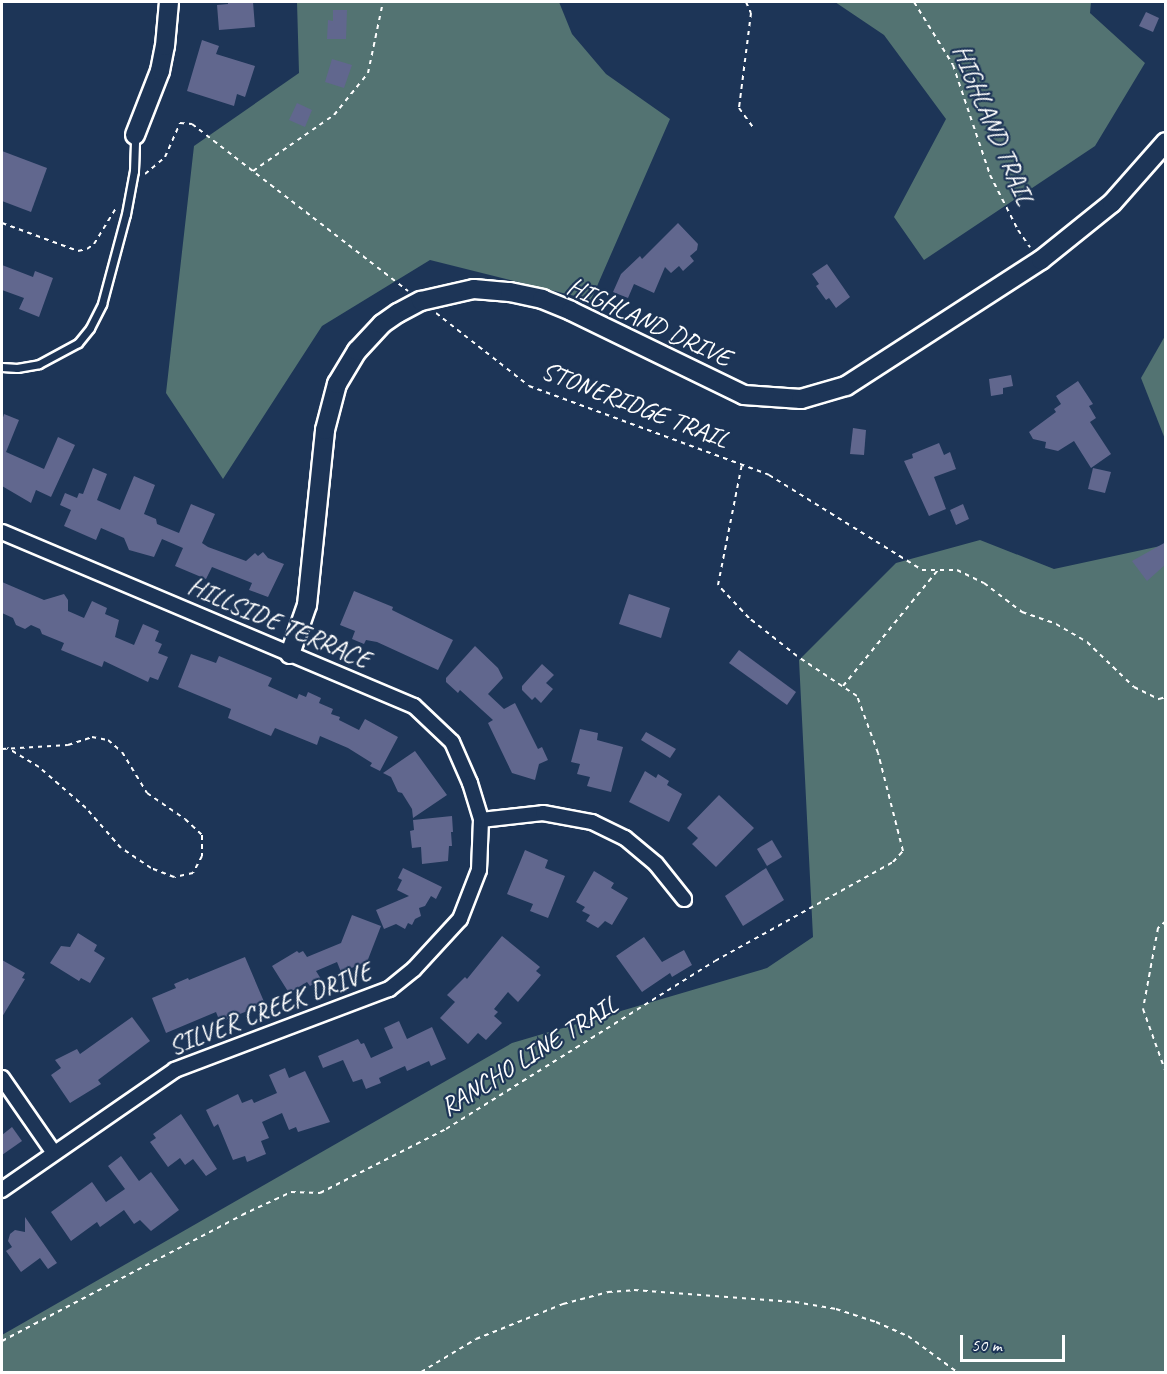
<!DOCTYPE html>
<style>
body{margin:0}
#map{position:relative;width:1167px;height:1374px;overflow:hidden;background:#1d3557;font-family:Caveat,sans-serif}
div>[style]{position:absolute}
.green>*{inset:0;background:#537372}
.building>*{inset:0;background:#61678e}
.path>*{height:2px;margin-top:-1px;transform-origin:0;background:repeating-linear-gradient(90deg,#fff 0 4.5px,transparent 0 9px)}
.roads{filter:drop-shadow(2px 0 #fff) drop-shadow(-2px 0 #fff) drop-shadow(0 2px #fff) drop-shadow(0 -2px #fff)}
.service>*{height:7px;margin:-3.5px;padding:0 3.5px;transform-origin:3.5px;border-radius:3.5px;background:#1d3557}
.minor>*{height:14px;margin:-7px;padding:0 7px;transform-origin:7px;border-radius:7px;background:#1d3557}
.tertiary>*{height:18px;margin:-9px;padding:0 9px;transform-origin:9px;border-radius:9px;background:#1d3557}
span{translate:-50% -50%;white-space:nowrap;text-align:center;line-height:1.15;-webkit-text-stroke:4.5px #1d3557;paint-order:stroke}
.street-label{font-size:26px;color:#fff}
.frame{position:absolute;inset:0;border:3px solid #fff;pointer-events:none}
.scale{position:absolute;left:960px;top:1335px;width:105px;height:27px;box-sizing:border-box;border:3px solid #fff;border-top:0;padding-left:8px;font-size:18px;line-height:21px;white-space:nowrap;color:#fff;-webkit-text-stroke:4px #1d3557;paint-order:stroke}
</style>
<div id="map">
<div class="green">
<i style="clip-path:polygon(297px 2px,559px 2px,572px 34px,606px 74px,670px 119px,591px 300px,430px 260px,322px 326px,223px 479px,166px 393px,194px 146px,299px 73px)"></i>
<i style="clip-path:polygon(835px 2px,1091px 2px,1090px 13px,1145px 63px,1095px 146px,924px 260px,894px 217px,946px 119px,884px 35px)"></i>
<i style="clip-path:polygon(1165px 336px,1166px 336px,1165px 439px,1141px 378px)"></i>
<i style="clip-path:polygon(980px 540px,1054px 569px,1165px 545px,1165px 1372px,2px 1372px,2px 1335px,512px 1043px,767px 968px,813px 937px,799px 660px,896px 563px)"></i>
</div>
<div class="building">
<i style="clip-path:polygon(228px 2px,253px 2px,255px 27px,219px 30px,217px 5px,228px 4px)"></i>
<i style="clip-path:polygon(333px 10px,347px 10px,346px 39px,327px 39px,328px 20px,333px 21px)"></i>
<i style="clip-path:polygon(1146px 12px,1159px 18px,1153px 32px,1139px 26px)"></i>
<i style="clip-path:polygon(202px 40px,219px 46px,216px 54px,255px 66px,245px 97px,237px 94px,234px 106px,187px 91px)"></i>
<i style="clip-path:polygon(332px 59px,352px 65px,344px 88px,325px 82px)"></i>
<i style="clip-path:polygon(297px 103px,312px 110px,305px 127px,289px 120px)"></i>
<i style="clip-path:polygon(2px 151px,47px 168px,31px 212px,2px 201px)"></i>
<i style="clip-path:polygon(678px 223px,698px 244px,697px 250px,690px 256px,694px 261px,683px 271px,679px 266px,671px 273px,665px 267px,654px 293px,634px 284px,628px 298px,613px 292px,621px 274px,640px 256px,642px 259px)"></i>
<i style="clip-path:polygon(827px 264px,850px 297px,836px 308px,829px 298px,826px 300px,816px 286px,819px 284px,812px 274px)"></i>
<i style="clip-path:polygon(2px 265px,33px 277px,35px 271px,53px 278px,39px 317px,19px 309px,24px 298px,2px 290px)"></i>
<i style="clip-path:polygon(1011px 375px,1013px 386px,1003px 388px,1003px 394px,991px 396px,989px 379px)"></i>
<i style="clip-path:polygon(1078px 381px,1093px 404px,1089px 406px,1096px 418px,1090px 422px,1111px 454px,1091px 468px,1074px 441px,1058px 451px,1045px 448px,1046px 442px,1033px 439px,1029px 432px,1056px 412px,1054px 409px,1061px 404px,1056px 396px)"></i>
<i style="clip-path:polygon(4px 414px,19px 420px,6px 452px,44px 469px,58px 437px,75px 445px,51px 497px,36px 490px,31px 503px,2px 486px,2px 421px)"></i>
<i style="clip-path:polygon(853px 428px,866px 430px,864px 455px,850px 454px)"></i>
<i style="clip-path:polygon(939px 443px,944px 455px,950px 452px,956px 469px,934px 477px,946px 509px,929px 516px,904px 461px,913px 458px,912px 454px)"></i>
<i style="clip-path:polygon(93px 468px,107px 474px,97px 500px,120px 510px,134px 476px,155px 485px,144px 514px,156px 519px,157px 524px,179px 533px,191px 504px,215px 514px,202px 543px,208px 547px,246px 561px,255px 553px,258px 556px,263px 552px,268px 558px,284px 564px,268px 597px,249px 590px,252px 583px,212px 567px,206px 579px,175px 566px,183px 548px,162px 539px,154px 557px,129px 550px,124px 538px,101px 528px,96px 540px,64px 526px,71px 510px,60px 505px,65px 493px,77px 498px,79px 493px,83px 494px)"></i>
<i style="clip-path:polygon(1093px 468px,1111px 472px,1105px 493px,1088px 489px)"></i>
<i style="clip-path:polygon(963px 504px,969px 519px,956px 525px,950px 510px)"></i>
<i style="clip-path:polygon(1166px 542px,1166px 564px,1147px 581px,1132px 561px)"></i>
<i style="clip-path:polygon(2px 582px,44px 600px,64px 594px,68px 600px,68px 611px,84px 618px,92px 601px,107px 608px,105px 614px,119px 620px,115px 637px,134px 645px,143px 624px,159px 631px,155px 641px,162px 644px,158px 653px,168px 657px,158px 680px,150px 677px,148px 682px,104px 661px,102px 667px,61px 650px,64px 643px,42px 634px,40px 629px,31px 625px,25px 629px,16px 625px,13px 618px,2px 613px)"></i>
<i style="clip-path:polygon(354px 591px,393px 607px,392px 610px,453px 640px,438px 670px,377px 642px,366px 640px,364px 644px,352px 639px,355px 631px,340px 625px)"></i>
<i style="clip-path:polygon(629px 594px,670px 608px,661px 638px,619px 624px)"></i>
<i style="clip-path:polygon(475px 646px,498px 668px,503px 678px,488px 694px,504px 709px,515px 703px,538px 749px,542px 747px,548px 760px,539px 764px,535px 780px,512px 773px,488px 723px,493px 720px,460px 690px,458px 693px,446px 682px,446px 678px)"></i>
<i style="clip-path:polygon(739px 650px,796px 692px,787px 705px,729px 663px)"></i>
<i style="clip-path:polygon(191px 654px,216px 663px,219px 656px,272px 678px,268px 686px,297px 699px,299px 694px,306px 697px,308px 692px,321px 698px,319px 703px,333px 709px,331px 714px,340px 717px,339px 720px,359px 730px,365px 719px,398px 737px,380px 771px,370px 766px,372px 763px,348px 748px,320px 736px,317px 745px,275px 728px,271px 736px,228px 718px,231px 709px,178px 687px)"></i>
<i style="clip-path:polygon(542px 664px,554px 675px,546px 683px,553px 689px,541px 703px,535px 697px,532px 700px,522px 690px,522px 686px)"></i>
<i style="clip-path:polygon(580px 729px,598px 733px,597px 740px,623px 747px,611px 792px,587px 786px,590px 777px,577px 774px,580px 764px,571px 762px)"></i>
<i style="clip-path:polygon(646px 732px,676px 749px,670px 758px,641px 740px)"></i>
<i style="clip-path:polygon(415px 751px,447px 795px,413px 818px,412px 809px,402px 793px,398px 792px,391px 777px,383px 773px)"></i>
<i style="clip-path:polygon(645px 771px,656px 778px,658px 774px,669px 781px,667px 785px,682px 794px,669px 822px,629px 802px)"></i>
<i style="clip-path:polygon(719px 795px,754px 828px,716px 867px,692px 844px,698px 838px,687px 828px)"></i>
<i style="clip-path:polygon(452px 816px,453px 832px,451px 832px,452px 846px,449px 846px,448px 861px,422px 864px,421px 847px,412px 848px,410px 831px,414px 830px,413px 820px)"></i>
<i style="clip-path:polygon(772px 840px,782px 857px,767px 866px,757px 849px)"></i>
<i style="clip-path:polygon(525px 850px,548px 860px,545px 868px,565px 876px,548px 918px,530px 911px,533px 904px,507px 894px)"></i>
<i style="clip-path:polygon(403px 868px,442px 887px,436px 899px,431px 896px,425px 906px,419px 908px,421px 916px,415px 919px,412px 925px,408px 923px,405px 929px,396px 924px,384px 929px,376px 910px,409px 896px,397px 890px,402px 880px,398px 878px)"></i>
<i style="clip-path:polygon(766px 868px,784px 900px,743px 926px,725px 896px)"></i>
<i style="clip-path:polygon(594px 871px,614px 883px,611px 888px,628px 898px,612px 925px,605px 921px,598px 928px,586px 921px,590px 915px,582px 911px,585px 907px,576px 902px)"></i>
<i style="clip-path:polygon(352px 915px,381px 926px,367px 962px,341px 972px,337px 962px,316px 971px,321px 979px,310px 986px,307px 982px,289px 993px,272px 966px,297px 951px,299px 953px,303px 951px,307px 957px,341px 943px)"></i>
<i style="clip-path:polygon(78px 933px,97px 945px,94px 951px,105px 958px,90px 983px,81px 978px,79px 981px,50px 963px,61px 946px,70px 947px)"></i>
<i style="clip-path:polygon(502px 936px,540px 967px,536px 971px,541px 975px,518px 1002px,508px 992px,494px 1009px,498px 1012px,494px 1016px,502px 1023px,486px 1040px,478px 1033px,468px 1044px,440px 1018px,455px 1002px,447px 995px,465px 977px,467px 979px)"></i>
<i style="clip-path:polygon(644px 937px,662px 962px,684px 950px,692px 965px,672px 977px,670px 973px,642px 992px,616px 956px)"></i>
<i style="clip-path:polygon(245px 957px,265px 1004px,220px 1022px,216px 1012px,166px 1033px,152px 998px,176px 988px,174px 984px,188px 978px,189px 980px)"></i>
<i style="clip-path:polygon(2px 960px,25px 973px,22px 978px,25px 979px,2px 1017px)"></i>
<i style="clip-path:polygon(132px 1017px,150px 1041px,98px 1080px,101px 1084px,70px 1103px,51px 1075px,61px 1068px,55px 1060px,77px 1049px,80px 1054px)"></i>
<i style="clip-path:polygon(399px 1021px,407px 1039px,432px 1027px,446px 1059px,431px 1066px,429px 1061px,407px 1071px,405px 1066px,379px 1078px,381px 1083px,366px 1089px,362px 1079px,353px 1082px,343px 1060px,323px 1068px,318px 1056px,358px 1039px,361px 1044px,364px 1043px,371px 1058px,393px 1048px,384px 1028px)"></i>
<i style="clip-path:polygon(285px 1068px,289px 1078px,305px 1071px,330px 1122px,298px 1132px,296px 1127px,289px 1130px,282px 1113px,262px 1122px,269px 1138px,261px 1141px,266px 1154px,247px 1162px,245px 1156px,233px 1160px,218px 1124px,214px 1127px,206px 1110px,238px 1094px,242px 1103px,252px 1099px,254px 1103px,277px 1093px,269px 1075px)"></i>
<i style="clip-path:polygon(181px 1114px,217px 1169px,206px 1176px,193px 1159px,185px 1165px,180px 1158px,168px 1167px,150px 1142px,156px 1138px,153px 1134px)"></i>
<i style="clip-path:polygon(12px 1127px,22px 1141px,2px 1155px,2px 1135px)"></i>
<i style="clip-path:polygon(121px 1156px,139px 1181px,151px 1172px,179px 1210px,151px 1231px,140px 1220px,134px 1224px,124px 1210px,100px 1227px,97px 1222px,71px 1241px,51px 1212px,92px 1182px,106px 1202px,125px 1189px,108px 1166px)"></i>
<i style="clip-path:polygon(25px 1217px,57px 1263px,48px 1269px,40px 1258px,21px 1272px,6px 1251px,12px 1247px,8px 1241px,10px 1234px,15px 1230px,25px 1232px)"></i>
</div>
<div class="path">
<i style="left:746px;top:2px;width:12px;rotate:66deg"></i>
<i style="left:751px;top:13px;width:96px;rotate:97.2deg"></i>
<i style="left:739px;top:108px;width:24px;rotate:54deg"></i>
<i style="left:914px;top:2px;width:74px;rotate:58.2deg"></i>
<i style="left:953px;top:65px;width:116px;rotate:71.4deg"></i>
<i style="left:990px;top:175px;width:62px;rotate:63deg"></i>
<i style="left:1018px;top:230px;width:21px;rotate:55deg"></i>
<i style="left:253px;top:171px;width:98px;rotate:-34.7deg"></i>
<i style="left:334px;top:115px;width:54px;rotate:-51deg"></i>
<i style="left:368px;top:73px;width:73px;rotate:-78.1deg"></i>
<i style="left:145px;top:174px;width:26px;rotate:-40deg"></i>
<i style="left:165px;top:157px;width:37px;rotate:-66deg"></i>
<i style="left:180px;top:123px;width:12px;rotate:5deg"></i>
<i style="left:192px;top:124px;width:273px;rotate:37.7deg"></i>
<i style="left:2px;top:223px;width:81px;rotate:20.2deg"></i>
<i style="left:78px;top:251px;width:9px;rotate:-13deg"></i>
<i style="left:87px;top:249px;width:9px;rotate:-36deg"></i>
<i style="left:94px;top:244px;width:42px;rotate:-58.6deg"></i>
<i style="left:436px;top:313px;width:118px;rotate:38.1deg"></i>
<i style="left:529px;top:386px;width:256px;rotate:20.3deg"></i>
<i style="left:769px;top:475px;width:180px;rotate:31.8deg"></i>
<i style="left:922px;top:570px;width:35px"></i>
<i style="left:957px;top:570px;width:30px;rotate:26deg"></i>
<i style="left:984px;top:583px;width:48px;rotate:37.3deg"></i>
<i style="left:1022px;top:612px;width:36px;rotate:19deg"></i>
<i style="left:1056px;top:624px;width:36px;rotate:30deg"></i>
<i style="left:1087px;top:642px;width:65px;rotate:43.8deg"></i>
<i style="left:1134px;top:687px;width:28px;rotate:26deg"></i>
<i style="left:1159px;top:699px;width:7px;rotate:-16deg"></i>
<i style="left:843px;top:686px;width:150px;rotate:-50.7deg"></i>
<i style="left:2px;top:749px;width:66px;rotate:-3.5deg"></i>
<i style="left:68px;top:745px;width:25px;rotate:-18deg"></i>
<i style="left:92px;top:737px;width:16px;rotate:11deg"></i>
<i style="left:108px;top:740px;width:18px;rotate:41deg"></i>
<i style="left:122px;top:752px;width:48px;rotate:58.6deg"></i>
<i style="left:147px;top:793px;width:46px;rotate:34.4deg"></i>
<i style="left:185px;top:819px;width:23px;rotate:43deg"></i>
<i style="left:202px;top:835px;width:21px;rotate:90deg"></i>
<i style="left:202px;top:856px;width:19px;rotate:118deg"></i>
<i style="left:193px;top:873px;width:19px;rotate:168deg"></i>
<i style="left:174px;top:877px;width:25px;rotate:-159deg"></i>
<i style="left:151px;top:868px;width:36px;rotate:-146deg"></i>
<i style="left:121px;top:848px;width:53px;rotate:-131.2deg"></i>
<i style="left:86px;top:808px;width:62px;rotate:-138.9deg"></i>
<i style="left:39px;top:767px;width:37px;rotate:-149deg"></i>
<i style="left:1166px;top:921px;width:11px;rotate:139deg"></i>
<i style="left:1158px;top:928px;width:82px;rotate:100.5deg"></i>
<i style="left:1143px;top:1009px;width:68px;rotate:70.2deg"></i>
<i style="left:2px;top:1341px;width:271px;rotate:-27.7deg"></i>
<i style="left:242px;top:1215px;width:54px;rotate:-25.1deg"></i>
<i style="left:291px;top:1192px;width:29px;rotate:2deg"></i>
<i style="left:320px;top:1193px;width:141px;rotate:-26.9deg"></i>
<i style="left:446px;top:1129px;width:317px;rotate:-32deg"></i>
<i style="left:715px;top:961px;width:204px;rotate:-29.1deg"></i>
<i style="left:893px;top:862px;width:15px;rotate:-48deg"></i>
<i style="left:903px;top:851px;width:101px;rotate:-104.3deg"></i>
<i style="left:878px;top:753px;width:61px;rotate:-110.2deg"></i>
<i style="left:857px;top:696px;width:72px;rotate:-146.3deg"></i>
<i style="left:797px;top:656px;width:61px;rotate:-141.6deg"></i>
<i style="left:749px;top:618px;width:45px;rotate:-133.2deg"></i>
<i style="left:718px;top:585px;width:123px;rotate:-78.8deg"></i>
<i style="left:421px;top:1372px;width:64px;rotate:-31deg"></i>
<i style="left:476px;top:1339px;width:94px;rotate:-21.9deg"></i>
<i style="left:563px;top:1304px;width:47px;rotate:-14.9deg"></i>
<i style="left:608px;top:1292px;width:26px;rotate:-4deg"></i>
<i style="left:634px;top:1290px;width:161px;rotate:4.3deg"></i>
<i style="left:795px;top:1302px;width:42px;rotate:9.7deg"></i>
<i style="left:836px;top:1309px;width:42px;rotate:18deg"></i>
<i style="left:876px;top:1322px;width:35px;rotate:24deg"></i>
<i style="left:908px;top:1336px;width:61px;rotate:36.3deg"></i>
</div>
<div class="roads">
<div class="service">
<i style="left:2px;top:367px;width:15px;rotate:4deg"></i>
<i style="left:17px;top:368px;width:22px;rotate:-10deg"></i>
<i style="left:39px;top:364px;width:44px;rotate:-28.3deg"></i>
<i style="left:78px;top:343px;width:19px;rotate:-51deg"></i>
<i style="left:90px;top:328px;width:27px;rotate:-63deg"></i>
<i style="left:102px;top:304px;width:93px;rotate:-75.1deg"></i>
<i style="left:126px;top:214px;width:44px;rotate:-79.5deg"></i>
<i style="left:134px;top:171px;width:35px;rotate:-88deg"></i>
</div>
<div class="minor">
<i style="left:2px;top:532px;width:447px;rotate:22.9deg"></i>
<i style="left:414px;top:706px;width:52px;rotate:43.5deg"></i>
<i style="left:452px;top:742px;width:45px;rotate:66.3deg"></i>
<i style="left:470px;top:783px;width:39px;rotate:73deg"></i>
<i style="left:481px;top:820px;width:50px;rotate:92.3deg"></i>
<i style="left:479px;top:870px;width:53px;rotate:111.2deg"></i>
<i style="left:460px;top:919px;width:68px;rotate:132.6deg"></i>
<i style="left:414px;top:969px;width:32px;rotate:141deg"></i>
<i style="left:389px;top:989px;width:229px;rotate:159.3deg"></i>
<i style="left:175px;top:1070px;width:211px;rotate:145.3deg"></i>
<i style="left:481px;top:820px;width:62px;rotate:-6.4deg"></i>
<i style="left:543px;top:813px;width:50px;rotate:10.4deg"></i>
<i style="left:592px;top:822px;width:37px;rotate:26deg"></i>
<i style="left:625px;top:838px;width:40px;rotate:40deg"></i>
<i style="left:656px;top:864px;width:45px;rotate:51.3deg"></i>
<i style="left:2px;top:1078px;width:91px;rotate:55.3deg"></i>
</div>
<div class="tertiary">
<i style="left:135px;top:135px;width:69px;rotate:-68.7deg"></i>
<i style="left:160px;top:71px;width:25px;rotate:-79deg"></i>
<i style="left:165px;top:46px;width:44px;rotate:-84.8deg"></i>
<i style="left:290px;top:654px;width:52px;rotate:-70.9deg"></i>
<i style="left:307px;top:605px;width:176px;rotate:-84.1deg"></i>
<i style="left:325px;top:430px;width:48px;rotate:-75.4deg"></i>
<i style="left:337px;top:384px;width:39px;rotate:-59deg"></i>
<i style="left:357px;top:351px;width:37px;rotate:-47deg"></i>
<i style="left:382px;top:324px;width:19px;rotate:-35deg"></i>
<i style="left:398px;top:313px;width:26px;rotate:-28deg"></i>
<i style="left:421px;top:301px;width:54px;rotate:-12.8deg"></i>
<i style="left:474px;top:289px;width:36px;rotate:5deg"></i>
<i style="left:510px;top:292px;width:33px;rotate:12deg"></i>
<i style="left:542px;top:299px;width:31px;rotate:22deg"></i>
<i style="left:571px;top:311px;width:192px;rotate:25.9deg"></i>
<i style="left:744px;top:395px;width:57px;rotate:4deg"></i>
<i style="left:801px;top:399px;width:47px;rotate:-16.1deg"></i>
<i style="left:846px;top:386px;width:232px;rotate:-32.9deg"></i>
<i style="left:1041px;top:260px;width:91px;rotate:-38.8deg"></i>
<i style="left:1112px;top:203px;width:81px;rotate:-48.5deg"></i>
</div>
</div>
<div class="street-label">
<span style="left:993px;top:125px;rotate:67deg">HIGHLAND TRAIL</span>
<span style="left:649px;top:322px;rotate:25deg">HIGHLAND DRIVE</span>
<span style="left:635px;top:405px;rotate:21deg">STONERIDGE TRAIL</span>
<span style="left:279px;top:623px;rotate:23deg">HILLSIDE TERRACE</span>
<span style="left:270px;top:1009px;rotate:-21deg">SILVER CREEK DRIVE</span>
<span style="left:529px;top:1056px;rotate:-32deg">RANCHO LINE TRAIL</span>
</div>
<div class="frame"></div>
<div class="scale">50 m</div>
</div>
